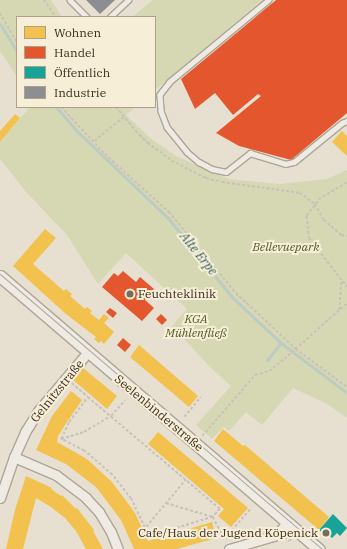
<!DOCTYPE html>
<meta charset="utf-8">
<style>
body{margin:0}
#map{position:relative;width:347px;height:549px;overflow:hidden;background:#e7e0d1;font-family:"IBM Plex Serif",serif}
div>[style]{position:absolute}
.green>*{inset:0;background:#d6d7b3}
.homes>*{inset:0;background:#f2c14e}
.shops>*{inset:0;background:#e4572e}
.public>*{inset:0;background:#17a398}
.industry>*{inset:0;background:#8d8d92}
.stream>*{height:3px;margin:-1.5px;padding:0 1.5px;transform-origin:1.5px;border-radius:1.5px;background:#bcccc2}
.path>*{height:1.5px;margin-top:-0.75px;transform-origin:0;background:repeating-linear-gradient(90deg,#c8c2b9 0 3px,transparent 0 5px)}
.roads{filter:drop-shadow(1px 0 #ada599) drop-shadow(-1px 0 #ada599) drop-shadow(0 1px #ada599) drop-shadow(0 -1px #ada599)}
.service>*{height:4.5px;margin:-2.25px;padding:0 2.25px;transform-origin:2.25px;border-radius:2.25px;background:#efebe3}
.minor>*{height:9px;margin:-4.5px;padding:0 4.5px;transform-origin:4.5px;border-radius:4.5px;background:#efebe3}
.tertiary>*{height:11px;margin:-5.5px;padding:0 5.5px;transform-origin:5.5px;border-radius:5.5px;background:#efebe3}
.tram>*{height:1px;margin:-0.5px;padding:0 0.5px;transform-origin:0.5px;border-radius:0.5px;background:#afaaa2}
.dots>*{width:11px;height:11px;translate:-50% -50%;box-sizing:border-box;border:2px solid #f7eed8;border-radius:50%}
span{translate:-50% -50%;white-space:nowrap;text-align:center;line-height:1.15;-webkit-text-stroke:4px #f7eed8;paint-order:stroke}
.park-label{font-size:12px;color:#4d5a26;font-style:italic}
.poi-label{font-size:12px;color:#3d2e20}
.left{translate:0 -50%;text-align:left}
.right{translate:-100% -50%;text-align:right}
.street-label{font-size:12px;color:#3d2e20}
.water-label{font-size:13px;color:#2f5d5a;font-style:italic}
.legend{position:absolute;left:16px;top:16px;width:140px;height:92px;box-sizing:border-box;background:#f7eed8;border:1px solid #ada18e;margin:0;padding:5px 7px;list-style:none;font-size:12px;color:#3d2e20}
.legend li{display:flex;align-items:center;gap:8px;height:20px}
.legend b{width:20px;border:1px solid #ada18e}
</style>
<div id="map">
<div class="green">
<i style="clip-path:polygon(0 0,51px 0,62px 17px,17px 17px,17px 77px,0 51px)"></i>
<i style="clip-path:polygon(153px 0,262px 0,155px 90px,155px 17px,132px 17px)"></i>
<i style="clip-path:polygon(30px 107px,135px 107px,126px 115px,150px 138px,176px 156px,229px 179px,280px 184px,327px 179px,347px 170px,347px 418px,327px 404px,293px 388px,262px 425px,246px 412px,229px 431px,224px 427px,212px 439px,196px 425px,231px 386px,210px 367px,172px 326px,187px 309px,126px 253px,98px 284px,67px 235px,27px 193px,0 159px,0 142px)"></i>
</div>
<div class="homes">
<i style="clip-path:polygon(15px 114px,20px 118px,0 142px,0 131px)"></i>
<i style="clip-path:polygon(342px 131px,347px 136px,347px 156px,332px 142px)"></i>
<i style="clip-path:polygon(45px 229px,56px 238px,33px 264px,64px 291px,66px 289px,72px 294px,70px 296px,85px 309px,87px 307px,92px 311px,90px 313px,99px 320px,104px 314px,109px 318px,104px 323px,114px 332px,104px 344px,101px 341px,99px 343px,94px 339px,96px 337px,66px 314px,13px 266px)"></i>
<i style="clip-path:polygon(139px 345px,198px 396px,189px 407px,130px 357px)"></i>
<i style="clip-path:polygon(82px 367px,117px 396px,107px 409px,72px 379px)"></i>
<i style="clip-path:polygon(71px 391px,82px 400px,67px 422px,58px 436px,57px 442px,87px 459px,112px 482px,135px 513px,148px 541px,212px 522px,216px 538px,177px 549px,134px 549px,121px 520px,96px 487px,66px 464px,36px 450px,52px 416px)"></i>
<i style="clip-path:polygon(223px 429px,243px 446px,245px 445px,329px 517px,319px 530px,214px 441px)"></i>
<i style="clip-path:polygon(158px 432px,248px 508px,231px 527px,218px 516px,224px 509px,148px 444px)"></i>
<i style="clip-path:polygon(26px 476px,52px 488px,51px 489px,61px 496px,62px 495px,76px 509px,77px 508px,94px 530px,93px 531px,103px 549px,86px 549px,76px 531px,65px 518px,51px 507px,36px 498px,23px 549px,6px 549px,15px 510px)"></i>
</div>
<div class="shops">
<i style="clip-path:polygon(276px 0,347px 0,347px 113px,291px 160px,239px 146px,216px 133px,261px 96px,258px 94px,233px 115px,215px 93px,195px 109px,181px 79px)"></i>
<i style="clip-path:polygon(123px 271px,136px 282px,140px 277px,154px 289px,145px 300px,154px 308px,142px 321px,102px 287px,114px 273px,118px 276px)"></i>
<i style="clip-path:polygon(110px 308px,117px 313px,113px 318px,106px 312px)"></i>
<i style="clip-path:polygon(161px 314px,167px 320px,162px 325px,156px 319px)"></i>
<i style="clip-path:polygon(123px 338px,131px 345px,125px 352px,117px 345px)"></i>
</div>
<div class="public">
<i style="clip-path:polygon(333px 514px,347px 528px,340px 536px,337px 533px,332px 538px,327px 533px,325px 535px,319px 530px)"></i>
</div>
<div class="industry">
<i style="clip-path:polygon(86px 0,115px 0,100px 14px)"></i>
</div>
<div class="stream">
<i style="left:0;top:24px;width:32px;rotate:58deg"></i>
<i style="left:56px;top:107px;width:35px;rotate:49deg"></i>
<i style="left:79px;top:133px;width:123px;rotate:43.7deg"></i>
<i style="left:168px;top:218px;width:102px;rotate:51deg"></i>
<i style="left:232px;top:297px;width:67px;rotate:43.2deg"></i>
<i style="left:281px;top:343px;width:83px;rotate:37.1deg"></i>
<i style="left:267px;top:360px;width:22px;rotate:-51deg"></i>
</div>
<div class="path">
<i style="left:44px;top:0;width:21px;rotate:55deg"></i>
<i style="left:0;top:13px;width:34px;rotate:60deg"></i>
<i style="left:61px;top:107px;width:64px;rotate:46.9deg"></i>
<i style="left:105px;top:154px;width:86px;rotate:42.2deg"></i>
<i style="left:169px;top:212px;width:105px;rotate:50.4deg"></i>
<i style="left:236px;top:293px;width:82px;rotate:43deg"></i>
<i style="left:296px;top:349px;width:64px;rotate:36.7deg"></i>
<i style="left:116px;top:107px;width:31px;rotate:50deg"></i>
<i style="left:136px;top:131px;width:17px;rotate:45deg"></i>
<i style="left:148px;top:143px;width:34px;rotate:36deg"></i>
<i style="left:176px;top:163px;width:34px;rotate:27deg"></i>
<i style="left:206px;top:178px;width:16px;rotate:14deg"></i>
<i style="left:222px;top:182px;width:79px;rotate:8deg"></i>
<i style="left:300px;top:193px;width:19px;rotate:36deg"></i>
<i style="left:315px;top:204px;width:18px;rotate:61deg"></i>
<i style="left:324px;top:220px;width:23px;rotate:41deg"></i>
<i style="left:341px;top:235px;width:6px;rotate:9deg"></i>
<i style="left:94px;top:141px;width:38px;rotate:-39deg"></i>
<i style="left:347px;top:183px;width:30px;rotate:150deg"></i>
<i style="left:321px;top:198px;width:23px;rotate:128deg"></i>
<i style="left:307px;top:216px;width:22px;rotate:85deg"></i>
<i style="left:309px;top:238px;width:62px;rotate:52.2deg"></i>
<i style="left:339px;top:310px;width:28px;rotate:-86deg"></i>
<i style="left:72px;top:383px;width:21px;rotate:41deg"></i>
<i style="left:88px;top:397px;width:173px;rotate:40.3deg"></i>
<i style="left:220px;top:509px;width:11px;rotate:131deg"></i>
<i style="left:213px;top:517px;width:67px;rotate:162.6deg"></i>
<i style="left:149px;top:537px;width:42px;rotate:-115.3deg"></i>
<i style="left:131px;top:499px;width:31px;rotate:-128deg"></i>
<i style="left:112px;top:475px;width:37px;rotate:-139deg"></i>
<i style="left:84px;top:451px;width:26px;rotate:-152deg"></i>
<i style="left:61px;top:439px;width:19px;rotate:-65deg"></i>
<i style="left:69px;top:422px;width:31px;rotate:-53deg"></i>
<i style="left:184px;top:417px;width:26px;rotate:-50deg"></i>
<i style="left:202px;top:436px;width:81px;rotate:-49deg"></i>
<i style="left:255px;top:375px;width:15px;rotate:-16deg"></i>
<i style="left:269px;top:371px;width:19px;rotate:-39deg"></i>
<i style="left:284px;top:359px;width:84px;rotate:-41.6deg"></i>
<i style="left:61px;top:439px;width:24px;rotate:-17deg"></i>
<i style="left:84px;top:432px;width:31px;rotate:-31deg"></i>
<i style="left:111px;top:416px;width:21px;rotate:-49deg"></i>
<i style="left:166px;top:503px;width:49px;rotate:16.6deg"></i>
<i style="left:213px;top:517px;width:25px;rotate:63deg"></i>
<i style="left:146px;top:527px;width:62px;rotate:-50.2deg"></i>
<i style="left:285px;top:537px;width:6px;rotate:45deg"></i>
<i style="left:289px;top:541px;width:4px;rotate:-45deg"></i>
<i style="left:225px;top:538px;width:40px;rotate:-49deg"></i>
</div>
<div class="roads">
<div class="service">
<i style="left:70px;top:0;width:24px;rotate:45deg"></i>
<i style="left:269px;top:0;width:129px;rotate:140.4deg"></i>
<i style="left:170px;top:82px;width:16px;rotate:128deg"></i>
<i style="left:160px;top:95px;width:16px;rotate:86deg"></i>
<i style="left:161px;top:111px;width:17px;rotate:69deg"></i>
<i style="left:167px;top:127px;width:32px;rotate:51deg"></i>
<i style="left:187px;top:152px;width:16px;rotate:40deg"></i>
<i style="left:199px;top:162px;width:15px;rotate:28deg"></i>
<i style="left:212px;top:169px;width:14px;rotate:12deg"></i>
<i style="left:226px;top:172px;width:31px;rotate:-38deg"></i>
<i style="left:250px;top:153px;width:37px;rotate:17deg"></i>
<i style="left:285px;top:164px;width:9px;rotate:-13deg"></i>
<i style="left:294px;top:162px;width:62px;rotate:-39.1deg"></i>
<i style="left:342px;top:123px;width:5px;rotate:-22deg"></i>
<i style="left:110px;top:17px;width:25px;rotate:-43deg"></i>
</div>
<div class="minor">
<i style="left:14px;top:457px;width:46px;rotate:23.2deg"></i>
<i style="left:56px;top:475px;width:38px;rotate:37deg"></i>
<i style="left:86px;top:498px;width:19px;rotate:47deg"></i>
<i style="left:99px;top:512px;width:23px;rotate:59deg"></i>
<i style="left:111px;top:532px;width:18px;rotate:68deg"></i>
<i style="left:0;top:498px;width:43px;rotate:-71.1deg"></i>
<i style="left:14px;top:457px;width:27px;rotate:-66deg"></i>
<i style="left:25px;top:432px;width:25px;rotate:-58deg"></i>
<i style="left:38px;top:411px;width:77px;rotate:-49.7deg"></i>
<i style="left:229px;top:549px;width:50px;rotate:-16.3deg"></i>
<i style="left:277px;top:535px;width:16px;rotate:-52deg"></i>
</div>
<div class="tertiary">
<i style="left:0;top:276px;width:420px;rotate:40.6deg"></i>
</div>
</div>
<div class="tram">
<i style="left:0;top:274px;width:423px;rotate:40.5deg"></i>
</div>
<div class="dots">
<i style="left:130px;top:294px;background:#786c5e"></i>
<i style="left:326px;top:533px;background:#786c5e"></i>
</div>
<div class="park-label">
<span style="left:286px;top:247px">Bellevuepark</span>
<span style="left:196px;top:326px">KGA<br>Mühlenfließ</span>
</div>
<div class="poi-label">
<span class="left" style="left:138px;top:294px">Feuchteklinik</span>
<span class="right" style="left:318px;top:533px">Cafe/Haus der Jugend Köpenick</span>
</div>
<div class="street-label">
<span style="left:57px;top:391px;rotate:-51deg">Gelnitzstraße</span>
<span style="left:159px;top:413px;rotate:40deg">Seelenbinderstraße</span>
</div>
<div class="water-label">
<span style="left:198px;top:254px;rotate:51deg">Alte Erpe</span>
</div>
<ul class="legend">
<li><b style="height:11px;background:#f2c14e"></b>Wohnen</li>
<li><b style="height:11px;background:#e4572e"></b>Handel</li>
<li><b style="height:11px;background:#17a398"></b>Öffentlich</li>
<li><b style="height:11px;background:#8d8d92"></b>Industrie</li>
</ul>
</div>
